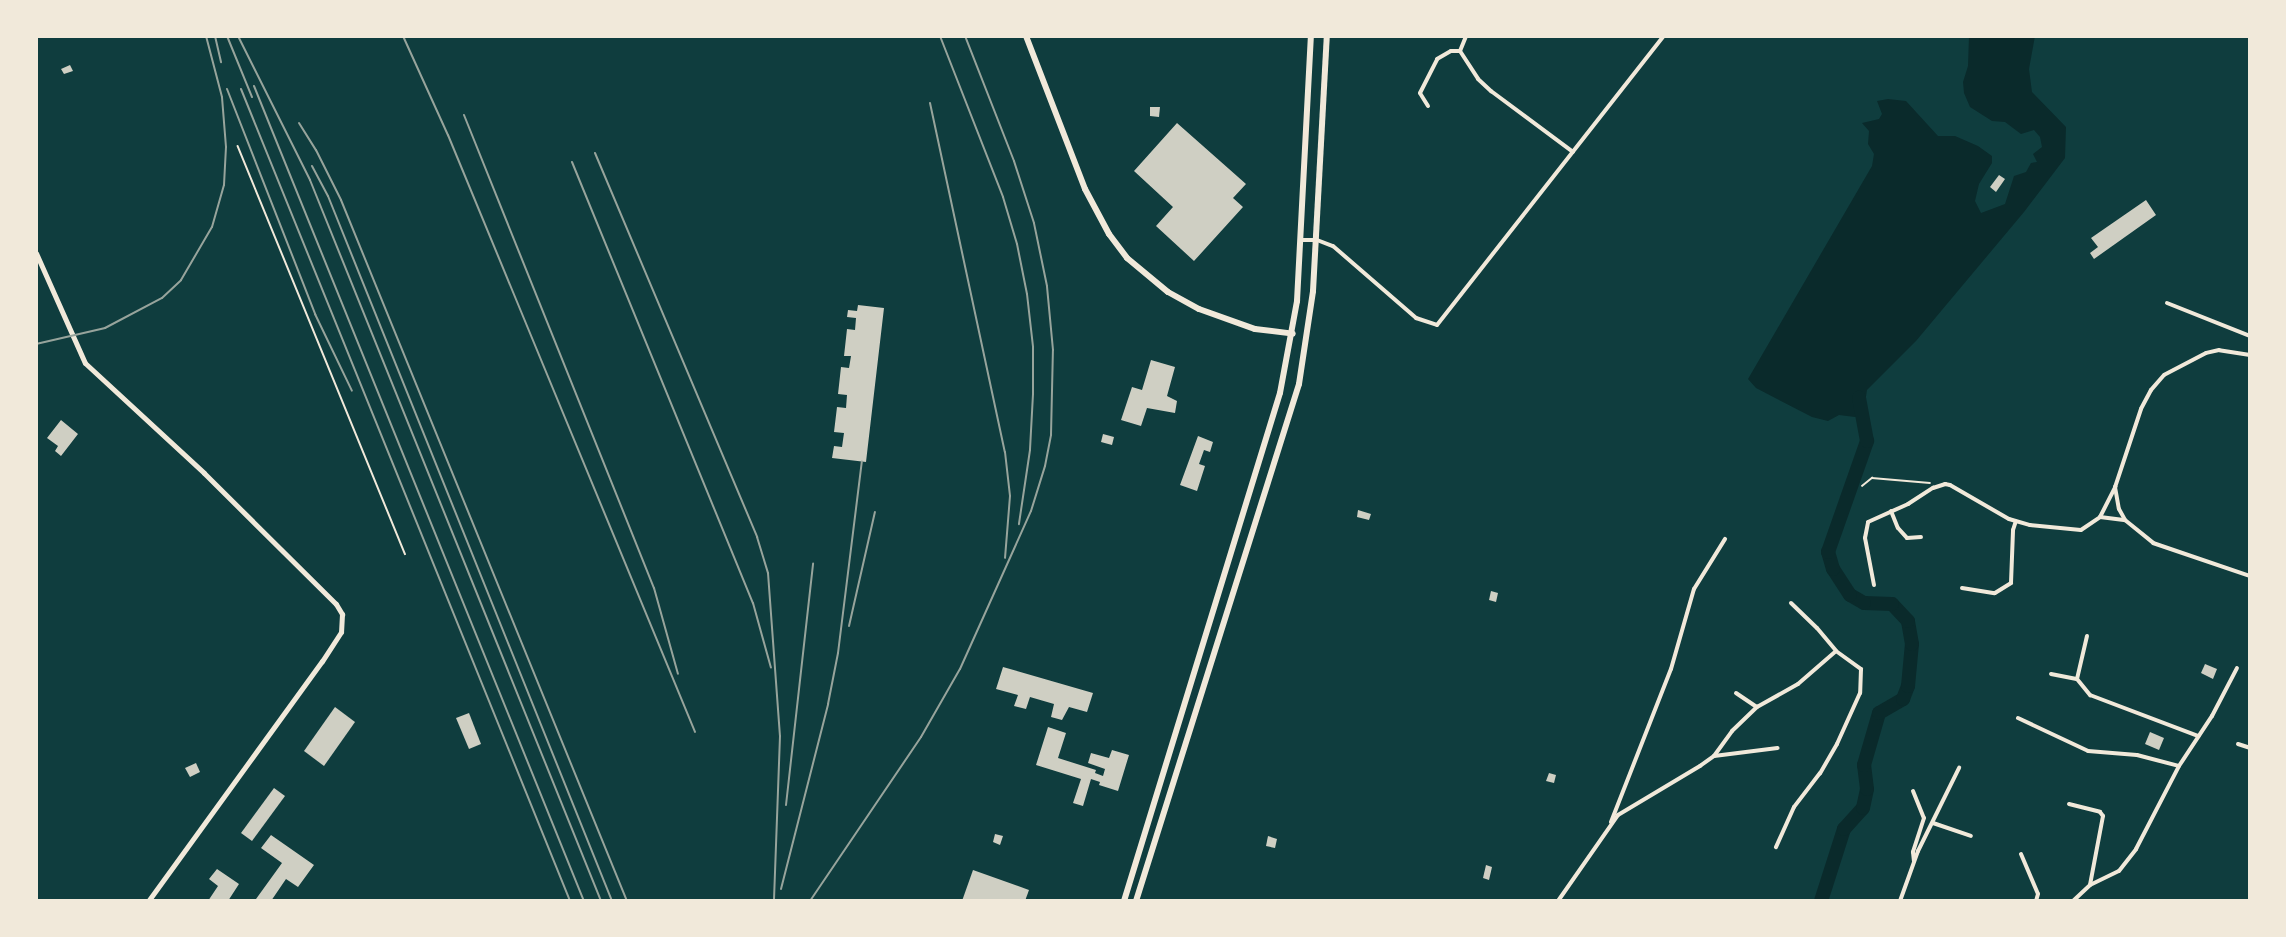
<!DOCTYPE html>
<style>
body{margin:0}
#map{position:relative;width:2286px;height:937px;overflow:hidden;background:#0f3d3e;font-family:"Golos Text",sans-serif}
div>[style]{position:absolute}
.water>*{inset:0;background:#0a2a2b}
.river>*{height:14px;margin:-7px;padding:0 7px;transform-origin:7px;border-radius:7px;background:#0a2a2b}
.building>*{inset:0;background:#cfcfc3}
.path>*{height:1.5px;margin:-0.75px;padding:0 0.75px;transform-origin:0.75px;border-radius:0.75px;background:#f1e9da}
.service>*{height:1.5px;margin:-0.75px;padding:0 0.75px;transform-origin:0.75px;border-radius:0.75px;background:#f1e9da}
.minor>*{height:4px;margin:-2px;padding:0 2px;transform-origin:2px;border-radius:2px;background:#f1e9da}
.secondary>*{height:5px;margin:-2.5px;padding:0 2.5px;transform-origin:2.5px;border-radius:2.5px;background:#f1e9da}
.primary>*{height:6px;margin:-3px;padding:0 3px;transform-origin:3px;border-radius:3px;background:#f1e9da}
.rail>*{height:2px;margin:-1px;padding:0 1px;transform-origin:1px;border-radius:1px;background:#97a49c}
span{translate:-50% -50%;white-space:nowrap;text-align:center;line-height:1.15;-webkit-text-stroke:5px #f1e9da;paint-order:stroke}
.frame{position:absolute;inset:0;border:38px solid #f1e9da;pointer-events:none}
</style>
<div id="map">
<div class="water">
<i style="clip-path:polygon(1969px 36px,2035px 36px,2029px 69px,2032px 92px,2066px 127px,2065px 158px,2024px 212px,1916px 341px,1867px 390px,1864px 410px,1860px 415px,1855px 417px,1839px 415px,1828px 421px,1812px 417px,1756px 388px,1748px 379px,1872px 166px,1874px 154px,1868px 144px,1869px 131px,1862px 123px,1879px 119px,1882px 114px,1877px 101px,1888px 99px,1906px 101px,1938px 136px,1955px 136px,1978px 146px,1992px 156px,1992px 163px,1979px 184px,1975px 201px,1981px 213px,2005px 204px,2014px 176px,2026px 172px,2031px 163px,2037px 162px,2033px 154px,2042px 147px,2040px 137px,2034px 130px,2021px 134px,2005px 122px,1992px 121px,1970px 107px,1964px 93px,1963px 82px,1968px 66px)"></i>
</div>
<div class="river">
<i style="left:1821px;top:901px;width:76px;rotate:-72.3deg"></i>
<i style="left:1844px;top:829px;width:28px;rotate:-48deg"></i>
<i style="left:1863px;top:808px;width:19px;rotate:-78deg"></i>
<i style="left:1867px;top:789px;width:24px;rotate:-97deg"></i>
<i style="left:1864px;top:765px;width:54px;rotate:-73.9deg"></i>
<i style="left:1879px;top:713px;width:28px;rotate:-30deg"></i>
<i style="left:1903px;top:699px;width:14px;rotate:-69deg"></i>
<i style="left:1908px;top:686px;width:42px;rotate:-84.6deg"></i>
<i style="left:1912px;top:644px;width:23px;rotate:-100deg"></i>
<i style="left:1908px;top:621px;width:23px;rotate:-133deg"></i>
<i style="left:1892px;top:604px;width:28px;rotate:-178deg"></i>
<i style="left:1864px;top:603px;width:16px;rotate:-150deg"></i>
<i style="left:1850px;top:595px;width:31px;rotate:-123deg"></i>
<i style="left:1833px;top:569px;width:18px;rotate:-106deg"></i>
<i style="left:1828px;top:552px;width:118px;rotate:-70.6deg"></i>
<i style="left:1867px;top:441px;width:44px;rotate:-100.5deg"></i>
</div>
<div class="building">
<i style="clip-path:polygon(70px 65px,73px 71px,64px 74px,61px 69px)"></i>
<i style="clip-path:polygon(1150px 107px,1160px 107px,1159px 117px,1150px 116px)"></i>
<i style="clip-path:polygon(1177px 123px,1246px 184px,1233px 198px,1243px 207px,1194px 261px,1156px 226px,1173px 207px,1134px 171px)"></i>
<i style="clip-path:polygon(1999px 175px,2005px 179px,1996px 192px,1990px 187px)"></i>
<i style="clip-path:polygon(2146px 200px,2156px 215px,2094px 259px,2090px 253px,2098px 247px,2091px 238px)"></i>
<i style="clip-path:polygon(858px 305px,884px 308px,866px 462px,832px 458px,834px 446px,842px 447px,844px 433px,834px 432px,837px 407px,846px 408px,847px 395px,838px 394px,841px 367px,849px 368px,851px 356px,844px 356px,847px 329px,855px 330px,856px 318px,847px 317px,848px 310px,857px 311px)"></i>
<i style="clip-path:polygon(1151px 360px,1175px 367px,1167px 396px,1177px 401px,1175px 413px,1147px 408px,1141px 426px,1121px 420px,1132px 387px,1142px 390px)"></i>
<i style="clip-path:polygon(61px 420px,78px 434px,61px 456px,55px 451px,58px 446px,47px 438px)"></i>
<i style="clip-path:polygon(1103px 434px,1114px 437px,1112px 445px,1101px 442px)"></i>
<i style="clip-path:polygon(1198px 436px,1213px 442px,1210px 452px,1204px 450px,1199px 464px,1205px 466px,1197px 491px,1180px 485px)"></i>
<i style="clip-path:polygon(1358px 510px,1371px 514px,1369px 520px,1357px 517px)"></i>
<i style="clip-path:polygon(1491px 591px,1498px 593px,1496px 602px,1489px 600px)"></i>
<i style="clip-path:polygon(2205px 664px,2217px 669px,2213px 679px,2201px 673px)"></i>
<i style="clip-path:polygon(1003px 667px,1093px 693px,1087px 712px,1069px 707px,1062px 720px,1051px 717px,1054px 704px,1030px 697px,1026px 709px,1014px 706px,1018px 695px,996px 689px)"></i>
<i style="clip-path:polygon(335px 707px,355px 722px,324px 766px,304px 751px)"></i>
<i style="clip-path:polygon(469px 713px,481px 744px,469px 749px,456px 718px)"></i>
<i style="clip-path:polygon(1048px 727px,1066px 733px,1058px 758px,1096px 770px,1095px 773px,1103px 776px,1105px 769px,1088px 763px,1091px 753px,1109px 758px,1112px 750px,1129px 755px,1118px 791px,1099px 785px,1100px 782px,1091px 779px,1083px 806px,1073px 803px,1081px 779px,1036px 765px)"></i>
<i style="clip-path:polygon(2150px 732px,2164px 738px,2159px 750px,2145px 744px)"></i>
<i style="clip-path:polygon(196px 763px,200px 772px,190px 777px,185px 768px)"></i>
<i style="clip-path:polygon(1549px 773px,1556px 775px,1554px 783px,1546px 781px)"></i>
<i style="clip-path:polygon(274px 788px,285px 796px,252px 841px,241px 833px)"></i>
<i style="clip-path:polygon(995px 834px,1003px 836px,1000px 845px,993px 842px)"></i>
<i style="clip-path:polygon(271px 835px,314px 865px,298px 887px,286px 879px,271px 901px,258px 901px,256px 899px,282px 863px,261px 848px)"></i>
<i style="clip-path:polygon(1268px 836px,1277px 839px,1275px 848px,1266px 846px)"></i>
<i style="clip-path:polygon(1486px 865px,1492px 867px,1489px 880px,1483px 878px)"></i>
<i style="clip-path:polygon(217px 869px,239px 884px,228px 901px,208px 901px,218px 886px,209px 879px)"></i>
<i style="clip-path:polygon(973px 870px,1029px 890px,1025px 901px,962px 901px)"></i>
</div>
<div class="path">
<i style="left:1862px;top:486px;width:13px;rotate:-39deg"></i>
<i style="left:1872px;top:478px;width:58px;rotate:4.9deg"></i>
</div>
<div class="service">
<i style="left:238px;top:146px;width:441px;rotate:67.7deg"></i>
</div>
<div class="minor">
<i style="left:1460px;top:51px;width:16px;rotate:-68deg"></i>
<i style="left:1428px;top:106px;width:15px;rotate:-122deg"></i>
<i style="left:1420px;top:93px;width:38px;rotate:-63deg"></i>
<i style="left:1437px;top:59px;width:16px;rotate:-30deg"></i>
<i style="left:1451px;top:51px;width:9px"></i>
<i style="left:1460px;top:51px;width:33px;rotate:57deg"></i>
<i style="left:1478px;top:79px;width:18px;rotate:43deg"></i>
<i style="left:1491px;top:91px;width:102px;rotate:36.6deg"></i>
<i style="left:1301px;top:240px;width:16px"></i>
<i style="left:1317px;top:240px;width:17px;rotate:21deg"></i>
<i style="left:1333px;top:246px;width:110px;rotate:40.9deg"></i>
<i style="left:1416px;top:318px;width:22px;rotate:18deg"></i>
<i style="left:1437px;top:325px;width:367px;rotate:-51.9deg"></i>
<i style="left:2167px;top:303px;width:89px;rotate:21.7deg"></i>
<i style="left:2250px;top:355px;width:31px;rotate:-171deg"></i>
<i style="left:2219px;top:350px;width:13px;rotate:167deg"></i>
<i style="left:2206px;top:353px;width:47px;rotate:152.4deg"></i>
<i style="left:2164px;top:375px;width:20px;rotate:131deg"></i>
<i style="left:2151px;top:390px;width:21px;rotate:118deg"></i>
<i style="left:2141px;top:409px;width:82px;rotate:108.4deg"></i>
<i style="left:2115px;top:487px;width:22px;rotate:80deg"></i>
<i style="left:2119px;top:509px;width:13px;rotate:61deg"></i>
<i style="left:2125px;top:520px;width:36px;rotate:39deg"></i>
<i style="left:2153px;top:543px;width:102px;rotate:18.8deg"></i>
<i style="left:1891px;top:511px;width:18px;rotate:68deg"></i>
<i style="left:1898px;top:528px;width:13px;rotate:48deg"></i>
<i style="left:1907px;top:538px;width:14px;rotate:-4deg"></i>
<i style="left:2100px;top:517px;width:24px;rotate:7deg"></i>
<i style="left:1874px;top:585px;width:48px;rotate:-100.8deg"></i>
<i style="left:1865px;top:538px;width:16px;rotate:-79deg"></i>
<i style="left:1868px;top:522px;width:44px;rotate:-24.2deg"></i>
<i style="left:1908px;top:504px;width:30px;rotate:-33deg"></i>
<i style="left:1933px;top:488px;width:13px;rotate:-18deg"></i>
<i style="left:1945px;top:484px;width:5px;rotate:11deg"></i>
<i style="left:1950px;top:485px;width:68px;rotate:30deg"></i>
<i style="left:2009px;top:519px;width:22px;rotate:16deg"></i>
<i style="left:2030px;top:525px;width:51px;rotate:5.6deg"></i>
<i style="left:2081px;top:530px;width:23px;rotate:-34deg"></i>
<i style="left:2100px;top:517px;width:34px;rotate:-63deg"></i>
<i style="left:1962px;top:588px;width:33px;rotate:9deg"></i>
<i style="left:1995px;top:593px;width:19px;rotate:-32deg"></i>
<i style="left:2011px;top:583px;width:53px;rotate:-87.8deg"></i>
<i style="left:2013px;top:530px;width:9px;rotate:-72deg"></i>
<i style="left:1791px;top:603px;width:36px;rotate:44deg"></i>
<i style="left:1817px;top:628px;width:30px;rotate:50deg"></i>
<i style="left:2087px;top:636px;width:44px;rotate:103.1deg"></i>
<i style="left:2077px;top:679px;width:21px;rotate:51deg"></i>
<i style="left:2090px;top:695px;width:116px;rotate:20.8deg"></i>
<i style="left:2051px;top:674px;width:26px;rotate:11deg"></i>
<i style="left:1736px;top:693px;width:25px;rotate:34deg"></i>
<i style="left:2018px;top:718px;width:77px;rotate:25.2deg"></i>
<i style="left:2088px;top:751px;width:49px;rotate:4.7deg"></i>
<i style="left:2137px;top:755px;width:43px;rotate:14.7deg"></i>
<i style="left:2238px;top:744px;width:13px;rotate:18deg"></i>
<i style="left:1714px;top:756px;width:64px;rotate:-7.1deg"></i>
<i style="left:1913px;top:791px;width:29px;rotate:68deg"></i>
<i style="left:1924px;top:818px;width:36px;rotate:108deg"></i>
<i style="left:1913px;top:852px;width:9px;rotate:84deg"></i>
<i style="left:2069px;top:804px;width:32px;rotate:14deg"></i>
<i style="left:2100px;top:812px;width:5px;rotate:53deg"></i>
<i style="left:2103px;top:816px;width:70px;rotate:100.7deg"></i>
<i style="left:1611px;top:822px;width:164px;rotate:-68.6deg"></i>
<i style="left:1671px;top:669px;width:83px;rotate:-74deg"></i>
<i style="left:1694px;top:589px;width:59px;rotate:-58.2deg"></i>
<i style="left:1933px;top:823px;width:40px;rotate:18.9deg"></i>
<i style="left:2021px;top:854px;width:43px;rotate:67deg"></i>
<i style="left:2038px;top:894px;width:7px;rotate:106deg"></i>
<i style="left:1558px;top:901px;width:105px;rotate:-55.1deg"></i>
<i style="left:1618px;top:815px;width:96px;rotate:-30.9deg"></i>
<i style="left:1700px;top:766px;width:17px;rotate:-36deg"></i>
<i style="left:1714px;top:756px;width:31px;rotate:-54deg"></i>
<i style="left:1732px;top:731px;width:35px;rotate:-44deg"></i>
<i style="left:1757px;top:707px;width:47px;rotate:-29.3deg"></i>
<i style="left:1798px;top:684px;width:50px;rotate:-41deg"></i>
<i style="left:1836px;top:651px;width:31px;rotate:36deg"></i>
<i style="left:1861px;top:669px;width:24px;rotate:92deg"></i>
<i style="left:1860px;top:693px;width:56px;rotate:114.3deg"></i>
<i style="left:1837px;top:744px;width:34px;rotate:120deg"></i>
<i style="left:1820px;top:773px;width:43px;rotate:127.4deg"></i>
<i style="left:1794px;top:807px;width:44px;rotate:114.2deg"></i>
<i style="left:1900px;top:901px;width:53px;rotate:-70.2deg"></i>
<i style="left:1918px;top:851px;width:93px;rotate:-63.7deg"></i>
<i style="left:2073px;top:901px;width:23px;rotate:-43deg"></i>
<i style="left:2090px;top:885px;width:32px;rotate:-26deg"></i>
<i style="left:2119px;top:871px;width:28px;rotate:-52deg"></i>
<i style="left:2136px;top:849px;width:93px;rotate:-62.6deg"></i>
<i style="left:2179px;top:766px;width:60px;rotate:-56.6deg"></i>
<i style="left:2212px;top:716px;width:54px;rotate:-62.5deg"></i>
</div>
<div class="secondary">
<i style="left:36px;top:253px;width:120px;rotate:66deg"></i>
<i style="left:85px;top:363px;width:162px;rotate:42.7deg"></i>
<i style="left:204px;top:473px;width:186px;rotate:44.8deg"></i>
<i style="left:336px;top:604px;width:12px;rotate:59deg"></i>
<i style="left:342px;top:614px;width:18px;rotate:93deg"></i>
<i style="left:341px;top:632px;width:35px;rotate:123deg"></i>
<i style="left:322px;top:661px;width:296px;rotate:125.9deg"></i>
</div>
<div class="primary">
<i style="left:1026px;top:36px;width:164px;rotate:68.9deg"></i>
<i style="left:1085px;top:189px;width:51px;rotate:61.9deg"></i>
<i style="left:1109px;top:234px;width:30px;rotate:53deg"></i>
<i style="left:1127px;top:258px;width:53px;rotate:39.7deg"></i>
<i style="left:1168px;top:292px;width:35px;rotate:29deg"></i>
<i style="left:1199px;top:309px;width:59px;rotate:19.7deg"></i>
<i style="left:1255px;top:329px;width:38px;rotate:7deg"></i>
<i style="left:1124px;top:901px;width:531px;rotate:-72.93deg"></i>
<i style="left:1280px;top:393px;width:94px;rotate:-79.5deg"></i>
<i style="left:1297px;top:301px;width:265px;rotate:-87deg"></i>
<i style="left:1136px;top:901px;width:542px;rotate:-72.5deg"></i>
<i style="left:1299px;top:384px;width:94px;rotate:-81.4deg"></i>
<i style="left:1313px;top:291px;width:255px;rotate:-86.9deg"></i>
</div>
<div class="rail">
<i style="left:215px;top:36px;width:27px;rotate:77deg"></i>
<i style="left:227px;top:36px;width:66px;rotate:67.7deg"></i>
<i style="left:238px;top:36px;width:161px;rotate:63.4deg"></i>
<i style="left:310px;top:180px;width:778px;rotate:68.02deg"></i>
<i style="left:403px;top:36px;width:109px;rotate:65.6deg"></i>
<i style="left:448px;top:135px;width:646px;rotate:67.52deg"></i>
<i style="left:940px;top:36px;width:173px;rotate:68.6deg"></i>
<i style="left:1003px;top:197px;width:49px;rotate:73.4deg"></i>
<i style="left:1017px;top:244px;width:51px;rotate:78.7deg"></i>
<i style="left:1027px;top:294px;width:53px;rotate:83.5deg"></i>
<i style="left:1033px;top:347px;width:47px;rotate:90deg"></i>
<i style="left:1033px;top:394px;width:56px;rotate:93.1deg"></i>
<i style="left:1030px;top:450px;width:75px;rotate:98.5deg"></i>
<i style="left:254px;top:86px;width:879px;rotate:67.96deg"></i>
<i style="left:227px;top:89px;width:242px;rotate:68.6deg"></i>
<i style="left:315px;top:314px;width:85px;rotate:64.3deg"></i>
<i style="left:241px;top:89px;width:876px;rotate:67.94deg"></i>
<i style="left:930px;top:103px;width:357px;rotate:77.9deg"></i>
<i style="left:1005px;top:452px;width:44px;rotate:83.5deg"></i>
<i style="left:1010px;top:496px;width:62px;rotate:94.6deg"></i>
<i style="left:464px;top:115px;width:510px;rotate:68.12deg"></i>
<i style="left:654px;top:588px;width:89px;rotate:74.4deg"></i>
<i style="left:299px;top:123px;width:32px;rotate:58deg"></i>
<i style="left:316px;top:150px;width:56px;rotate:63.4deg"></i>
<i style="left:341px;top:200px;width:757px;rotate:67.81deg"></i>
<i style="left:595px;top:153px;width:417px;rotate:67.1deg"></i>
<i style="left:757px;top:537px;width:38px;rotate:73deg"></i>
<i style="left:768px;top:573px;width:163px;rotate:85.8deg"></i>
<i style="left:780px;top:736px;width:165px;rotate:92.1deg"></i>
<i style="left:572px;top:162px;width:477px;rotate:67.7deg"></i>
<i style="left:753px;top:603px;width:67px;rotate:74.5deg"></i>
<i style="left:312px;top:166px;width:34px;rotate:62deg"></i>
<i style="left:328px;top:196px;width:760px;rotate:68.06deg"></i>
<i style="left:36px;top:344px;width:71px;rotate:-13.1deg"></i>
<i style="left:105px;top:328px;width:64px;rotate:-27.8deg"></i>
<i style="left:162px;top:298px;width:26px;rotate:-43deg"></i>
<i style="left:181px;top:280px;width:61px;rotate:-59.7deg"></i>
<i style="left:212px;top:227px;width:44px;rotate:-74.1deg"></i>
<i style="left:224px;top:185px;width:38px;rotate:-87deg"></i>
<i style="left:226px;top:147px;width:50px;rotate:-94.6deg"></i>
<i style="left:222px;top:97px;width:63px;rotate:-104.7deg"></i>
<i style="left:849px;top:626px;width:117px;rotate:-77.2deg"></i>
<i style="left:786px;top:805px;width:243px;rotate:-83.6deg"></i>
<i style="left:781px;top:889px;width:191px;rotate:-75.7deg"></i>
<i style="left:828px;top:704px;width:52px;rotate:-78.9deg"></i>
<i style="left:838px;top:653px;width:193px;rotate:-82.9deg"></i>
<i style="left:810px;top:901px;width:198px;rotate:-55.9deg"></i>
<i style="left:921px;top:737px;width:78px;rotate:-60.2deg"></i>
<i style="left:960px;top:669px;width:173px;rotate:-65.8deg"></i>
<i style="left:1031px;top:511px;width:47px;rotate:-72.7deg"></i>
<i style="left:1045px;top:466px;width:32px;rotate:-79deg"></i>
<i style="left:1051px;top:435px;width:85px;rotate:-88.7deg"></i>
<i style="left:1053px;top:350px;width:64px;rotate:-95.4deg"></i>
<i style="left:1047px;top:286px;width:64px;rotate:-101.7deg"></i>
<i style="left:1034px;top:223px;width:65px;rotate:-107.9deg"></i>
<i style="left:1014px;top:161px;width:134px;rotate:-111.4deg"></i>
</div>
<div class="frame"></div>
</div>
